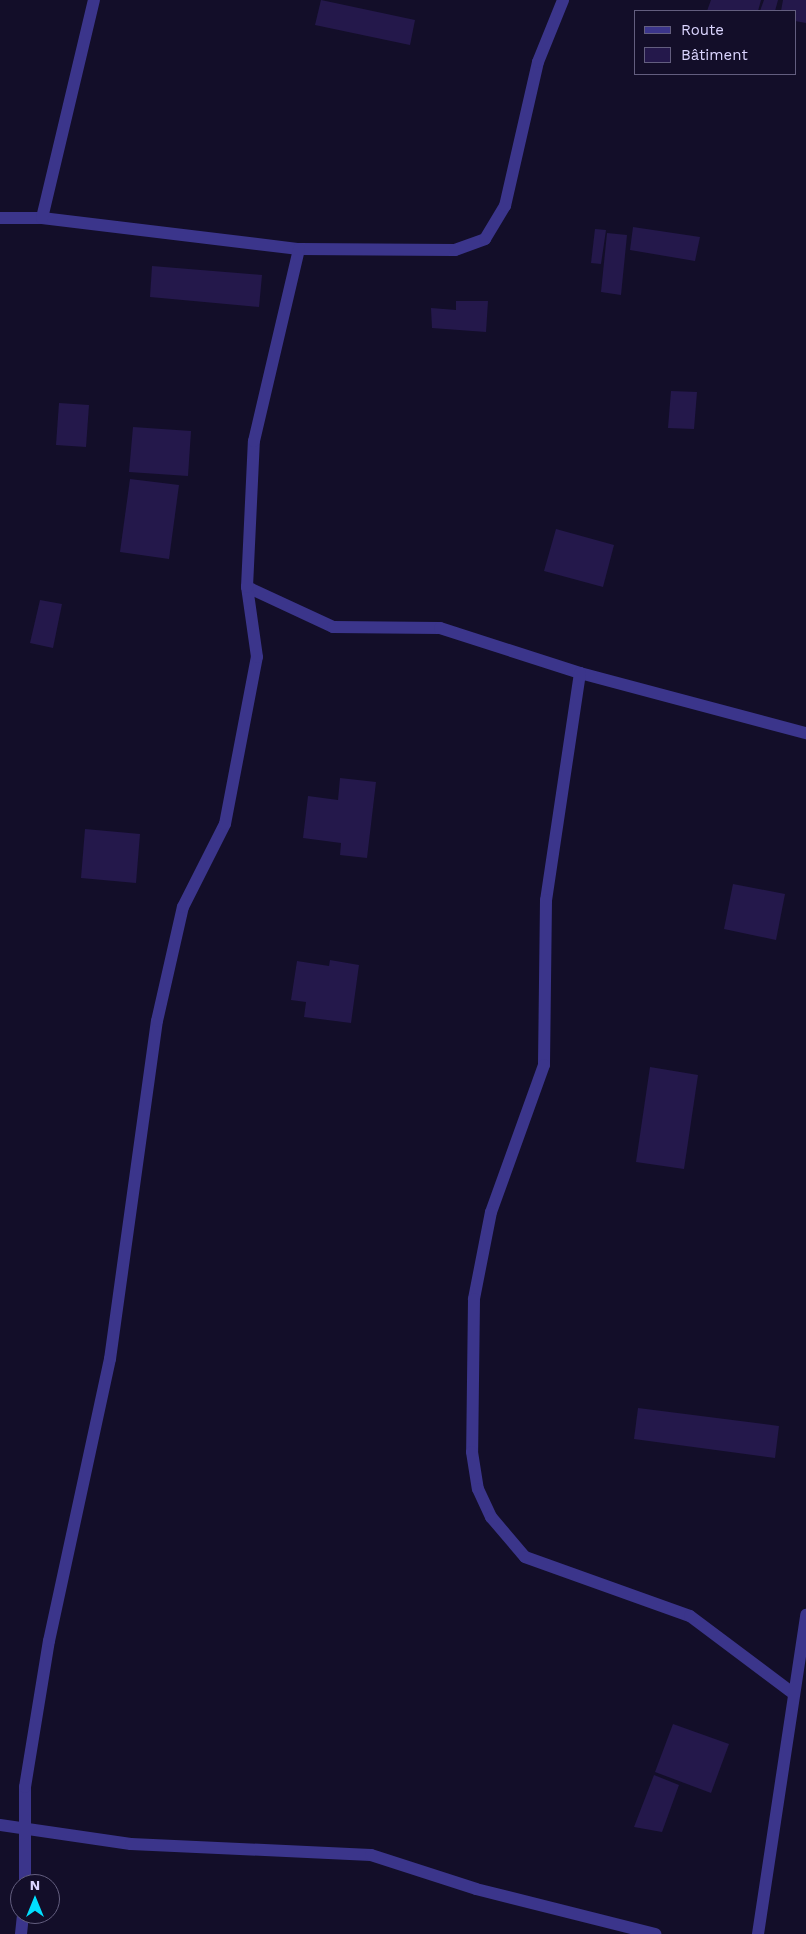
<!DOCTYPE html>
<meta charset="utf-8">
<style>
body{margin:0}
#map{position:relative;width:806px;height:1934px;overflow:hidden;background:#130e29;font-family:"Work Sans",sans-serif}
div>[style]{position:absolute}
.building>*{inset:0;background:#24184b}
.street>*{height:12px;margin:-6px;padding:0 6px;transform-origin:6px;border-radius:6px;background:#3b358b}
span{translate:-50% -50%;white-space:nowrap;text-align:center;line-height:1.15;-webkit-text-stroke:4px #130e29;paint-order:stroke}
.legend{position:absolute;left:634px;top:10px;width:162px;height:65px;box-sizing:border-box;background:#130e29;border:1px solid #635e7f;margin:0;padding:6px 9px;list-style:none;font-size:15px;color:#dbd5ff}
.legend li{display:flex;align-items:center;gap:10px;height:25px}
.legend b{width:25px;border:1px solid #635e7f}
.north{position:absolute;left:10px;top:1874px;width:50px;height:50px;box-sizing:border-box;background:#130e29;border:1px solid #635e7f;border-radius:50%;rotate:0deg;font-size:14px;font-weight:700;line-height:20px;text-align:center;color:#dbd5ff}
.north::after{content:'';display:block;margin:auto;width:18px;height:22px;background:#01dfff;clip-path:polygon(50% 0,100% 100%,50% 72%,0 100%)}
</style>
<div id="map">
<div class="building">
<i style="clip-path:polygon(321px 0,415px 20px,410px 45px,315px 25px)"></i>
<i style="clip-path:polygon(711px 0,761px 0,758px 11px,707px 11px)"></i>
<i style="clip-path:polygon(764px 0,778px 0,775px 11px,760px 11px)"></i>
<i style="clip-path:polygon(783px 0,806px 0,806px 23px,795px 21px,795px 11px,781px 11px)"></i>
<i style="clip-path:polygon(633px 227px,700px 237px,695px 261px,630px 250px)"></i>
<i style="clip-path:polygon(595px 229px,606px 230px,601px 264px,591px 263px)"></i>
<i style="clip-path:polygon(607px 233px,627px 235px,621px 295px,601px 292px)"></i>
<i style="clip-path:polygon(152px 266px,262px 275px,259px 307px,150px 297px)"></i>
<i style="clip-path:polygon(456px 301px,488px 301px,486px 332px,432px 328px,431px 308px,456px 310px)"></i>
<i style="clip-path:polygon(671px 391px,697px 392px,694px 429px,668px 428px)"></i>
<i style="clip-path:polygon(59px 403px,89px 405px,86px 447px,56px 445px)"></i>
<i style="clip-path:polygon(133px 427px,191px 431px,188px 476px,129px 472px)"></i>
<i style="clip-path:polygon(130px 479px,179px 485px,169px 559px,120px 552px)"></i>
<i style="clip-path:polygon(556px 529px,614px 545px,603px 587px,544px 571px)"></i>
<i style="clip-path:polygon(40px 600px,62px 604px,53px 648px,30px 643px)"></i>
<i style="clip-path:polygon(340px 778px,376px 782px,367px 858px,340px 855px,341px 843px,303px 838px,308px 796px,338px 800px)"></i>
<i style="clip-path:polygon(85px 829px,140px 834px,136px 883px,81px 878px)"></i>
<i style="clip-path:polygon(733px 884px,785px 894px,776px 940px,724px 929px)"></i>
<i style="clip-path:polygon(330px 960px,359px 965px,351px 1023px,304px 1017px,306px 1002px,291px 1000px,297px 961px,329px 966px)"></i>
<i style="clip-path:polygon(650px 1067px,698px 1075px,684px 1169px,636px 1162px)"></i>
<i style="clip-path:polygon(638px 1408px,779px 1426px,775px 1458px,634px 1439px)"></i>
<i style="clip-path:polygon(673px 1724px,729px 1744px,711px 1793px,655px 1772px)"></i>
<i style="clip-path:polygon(654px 1775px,679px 1785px,662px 1832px,634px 1827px)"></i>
</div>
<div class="street">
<i style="left:0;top:218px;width:42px"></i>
<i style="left:42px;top:218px;width:259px;rotate:6.9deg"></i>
<i style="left:299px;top:249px;width:156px;rotate:0.4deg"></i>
<i style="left:455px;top:250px;width:32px;rotate:-20deg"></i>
<i style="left:485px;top:239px;width:39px;rotate:-59deg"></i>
<i style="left:505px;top:206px;width:148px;rotate:-77.1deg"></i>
<i style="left:538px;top:62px;width:67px;rotate:-68deg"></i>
<i style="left:42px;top:218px;width:224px;rotate:-76.6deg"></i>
<i style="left:247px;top:587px;width:95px;rotate:24.9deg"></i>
<i style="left:333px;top:627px;width:107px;rotate:0.5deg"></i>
<i style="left:440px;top:628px;width:147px;rotate:17.8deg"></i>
<i style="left:580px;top:673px;width:234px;rotate:14.9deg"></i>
<i style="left:580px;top:673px;width:230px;rotate:98.5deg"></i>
<i style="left:546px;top:900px;width:165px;rotate:90.7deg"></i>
<i style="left:544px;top:1065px;width:156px;rotate:109.8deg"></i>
<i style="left:491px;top:1212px;width:89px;rotate:101.1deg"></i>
<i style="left:474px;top:1299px;width:153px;rotate:90.7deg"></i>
<i style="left:472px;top:1452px;width:37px;rotate:81deg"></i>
<i style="left:478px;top:1489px;width:31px;rotate:65deg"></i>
<i style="left:491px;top:1517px;width:52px;rotate:49.6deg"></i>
<i style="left:525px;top:1557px;width:175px;rotate:19.7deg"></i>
<i style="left:690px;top:1616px;width:130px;rotate:36.9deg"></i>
<i style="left:0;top:1825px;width:132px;rotate:8.3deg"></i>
<i style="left:131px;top:1844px;width:240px;rotate:2.6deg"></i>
<i style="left:371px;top:1855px;width:110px;rotate:17.9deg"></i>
<i style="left:476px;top:1889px;width:185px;rotate:14.1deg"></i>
<i style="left:25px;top:1884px;width:97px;rotate:-90deg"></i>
<i style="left:25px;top:1787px;width:148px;rotate:-80.7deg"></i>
<i style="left:49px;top:1641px;width:289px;rotate:-77.8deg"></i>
<i style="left:110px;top:1359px;width:341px;rotate:-82.1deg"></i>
<i style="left:157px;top:1021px;width:117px;rotate:-77.2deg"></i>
<i style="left:183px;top:907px;width:93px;rotate:-63.2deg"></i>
<i style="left:225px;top:824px;width:170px;rotate:-79.2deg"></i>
<i style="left:257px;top:657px;width:71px;rotate:-98.1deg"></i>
<i style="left:247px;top:587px;width:146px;rotate:-87.3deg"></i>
<i style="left:254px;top:441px;width:197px;rotate:-76.8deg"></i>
<i style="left:21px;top:1934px;width:20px;rotate:-84deg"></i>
<i style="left:758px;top:1934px;width:323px;rotate:-81.4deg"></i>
</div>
<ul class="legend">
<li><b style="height:6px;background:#3b358b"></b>Route</li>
<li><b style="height:14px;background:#24184b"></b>Bâtiment</li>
</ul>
<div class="north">N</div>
</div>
